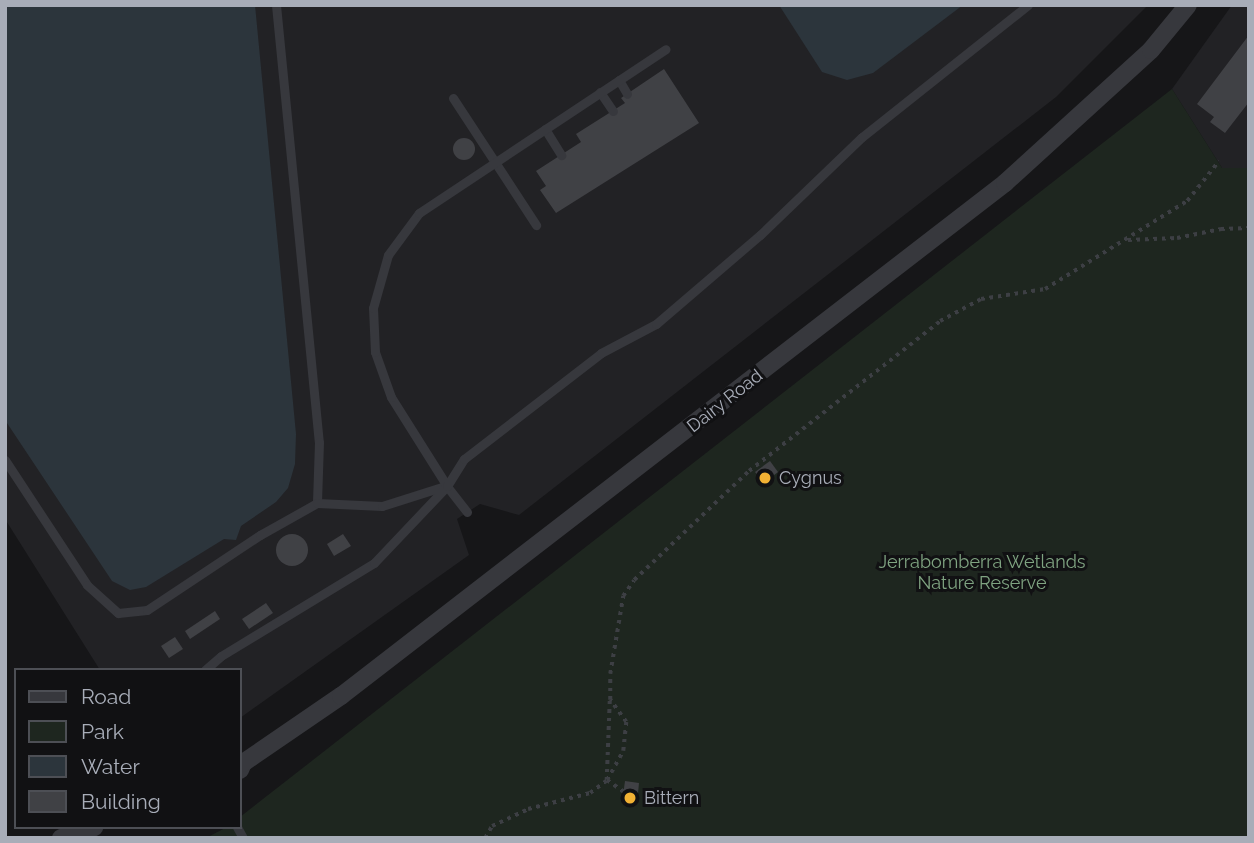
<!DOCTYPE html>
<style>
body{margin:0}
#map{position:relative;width:1254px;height:843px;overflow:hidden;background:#161618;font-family:Raleway,sans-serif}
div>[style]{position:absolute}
.built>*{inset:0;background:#222225}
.green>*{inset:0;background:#1e261f}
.water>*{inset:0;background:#2c353c}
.building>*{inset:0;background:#404145}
.round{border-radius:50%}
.path>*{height:3.5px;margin-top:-1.75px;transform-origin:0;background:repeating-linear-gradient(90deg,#3d3f44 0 3.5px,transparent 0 8.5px)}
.lane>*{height:9px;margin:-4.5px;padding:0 4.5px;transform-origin:4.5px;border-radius:4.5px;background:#37383d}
.street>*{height:18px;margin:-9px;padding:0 9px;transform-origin:9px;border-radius:9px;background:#37383d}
.dots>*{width:19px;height:19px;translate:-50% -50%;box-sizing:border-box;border:4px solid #111113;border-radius:50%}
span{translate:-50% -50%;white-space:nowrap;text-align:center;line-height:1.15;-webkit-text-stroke:6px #111113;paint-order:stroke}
.street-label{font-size:18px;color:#a8adb8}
.poi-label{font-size:18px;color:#a8adb8}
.left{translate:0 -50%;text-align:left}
.park-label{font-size:18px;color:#7fa381}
.frame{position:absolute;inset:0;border:7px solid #a8adb8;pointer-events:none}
.legend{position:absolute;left:14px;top:668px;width:228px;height:161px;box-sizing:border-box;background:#111113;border:2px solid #4d4f55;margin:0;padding:9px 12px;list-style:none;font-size:21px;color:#a8adb8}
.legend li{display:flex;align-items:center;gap:14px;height:35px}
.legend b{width:35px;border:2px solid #4d4f55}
</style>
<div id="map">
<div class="built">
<i style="clip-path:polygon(5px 5px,1148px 5px,1056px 97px,519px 515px,480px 504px,457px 519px,469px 555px,240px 718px,240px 670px,100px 670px,5px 519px)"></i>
<i style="clip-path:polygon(1232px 5px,1249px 5px,1249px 168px,1222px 168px,1172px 89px)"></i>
</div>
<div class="green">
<i style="clip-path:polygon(1172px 89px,1222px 168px,1249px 168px,1249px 838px,206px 838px,227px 827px,240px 827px,240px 817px)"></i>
</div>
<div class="water">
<i style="clip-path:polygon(5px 5px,255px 5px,296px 434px,295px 464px,288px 488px,276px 502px,241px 526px,236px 540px,224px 539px,146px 587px,130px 590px,112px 581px,5px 420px)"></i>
<i style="clip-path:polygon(779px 5px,963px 5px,873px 73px,847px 80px,822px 72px)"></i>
</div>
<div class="building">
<i style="clip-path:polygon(1249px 35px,1249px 102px,1225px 133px,1210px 122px,1214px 117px,1197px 104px)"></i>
<i style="clip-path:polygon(664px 69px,699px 123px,556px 213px,540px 190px,546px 186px,536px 171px,581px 142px,576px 134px,625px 103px,621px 98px)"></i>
<i class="round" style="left:453px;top:138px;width:22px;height:22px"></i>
<i style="clip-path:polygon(770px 461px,778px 472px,764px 483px,755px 472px)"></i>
<i style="clip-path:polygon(343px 534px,351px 546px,334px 556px,327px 544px)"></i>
<i class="round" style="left:276px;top:534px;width:32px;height:32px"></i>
<i style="clip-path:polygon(266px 603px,273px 613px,249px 629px,242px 619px)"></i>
<i style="clip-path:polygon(215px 611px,220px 619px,190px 639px,185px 631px)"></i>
<i style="clip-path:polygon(175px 637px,183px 649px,169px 658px,161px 646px)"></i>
<i style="clip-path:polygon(625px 781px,639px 783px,637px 804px,622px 803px)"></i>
</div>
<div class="path">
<i style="left:1128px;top:240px;width:49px;rotate:-2.3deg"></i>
<i style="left:1177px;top:238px;width:45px;rotate:-11.6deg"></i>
<i style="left:1221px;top:229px;width:28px;rotate:-2deg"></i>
<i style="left:610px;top:701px;width:79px;rotate:92.2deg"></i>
<i style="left:607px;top:780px;width:21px;rotate:35deg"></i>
<i style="left:485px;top:838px;width:14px;rotate:-60deg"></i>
<i style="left:492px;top:826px;width:40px;rotate:-25deg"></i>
<i style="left:528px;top:809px;width:64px;rotate:-14.5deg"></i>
<i style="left:590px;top:793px;width:21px;rotate:-37deg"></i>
<i style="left:607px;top:780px;width:33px;rotate:-61deg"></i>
<i style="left:623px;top:751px;width:29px;rotate:-84deg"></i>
<i style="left:626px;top:722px;width:27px;rotate:-126deg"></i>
<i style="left:610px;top:700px;width:26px;rotate:-90deg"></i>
<i style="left:610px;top:674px;width:79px;rotate:-80.5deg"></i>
<i style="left:623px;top:596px;width:19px;rotate:-55deg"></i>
<i style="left:634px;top:580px;width:158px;rotate:-43.5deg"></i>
<i style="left:749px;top:471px;width:243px;rotate:-38.1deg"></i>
<i style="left:940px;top:321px;width:47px;rotate:-28.2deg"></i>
<i style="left:981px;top:299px;width:65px;rotate:-8.9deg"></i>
<i style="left:1045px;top:289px;width:167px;rotate:-31.8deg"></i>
<i style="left:1187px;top:201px;width:51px;rotate:-51.3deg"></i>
</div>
<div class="lane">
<i style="left:276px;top:5px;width:439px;rotate:84.4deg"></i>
<i style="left:319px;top:442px;width:61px;rotate:91.9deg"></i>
<i style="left:619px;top:80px;width:16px;rotate:60deg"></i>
<i style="left:600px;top:92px;width:23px;rotate:56deg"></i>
<i style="left:453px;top:98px;width:152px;rotate:56.8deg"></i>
<i style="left:545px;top:129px;width:31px;rotate:58deg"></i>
<i style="left:5px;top:460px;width:149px;rotate:56.7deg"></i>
<i style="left:87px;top:585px;width:42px;rotate:42.1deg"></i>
<i style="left:118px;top:613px;width:29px;rotate:-6deg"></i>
<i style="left:147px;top:610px;width:136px;rotate:-33.6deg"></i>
<i style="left:260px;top:535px;width:65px;rotate:-29.3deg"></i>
<i style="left:317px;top:503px;width:65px;rotate:2.6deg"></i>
<i style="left:382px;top:506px;width:66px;rotate:-17.6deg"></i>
<i style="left:467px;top:512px;width:33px;rotate:-128deg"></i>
<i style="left:447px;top:486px;width:105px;rotate:-122.2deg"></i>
<i style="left:391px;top:397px;width:48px;rotate:-109.6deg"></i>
<i style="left:375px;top:352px;width:44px;rotate:-92.6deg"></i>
<i style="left:373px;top:308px;width:55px;rotate:-74.2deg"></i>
<i style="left:388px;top:255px;width:52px;rotate:-53.6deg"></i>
<i style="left:419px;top:213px;width:296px;rotate:-33.6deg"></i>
<i style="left:205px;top:670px;width:21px;rotate:-41deg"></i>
<i style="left:221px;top:656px;width:179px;rotate:-31.3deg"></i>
<i style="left:374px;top:563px;width:106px;rotate:-46.5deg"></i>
<i style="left:447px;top:486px;width:32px;rotate:-58deg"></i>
<i style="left:464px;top:459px;width:173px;rotate:-37.7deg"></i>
<i style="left:601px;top:353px;width:62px;rotate:-27.8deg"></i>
<i style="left:656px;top:324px;width:137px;rotate:-40.6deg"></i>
<i style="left:760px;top:235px;width:141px;rotate:-43.9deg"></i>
<i style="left:862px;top:137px;width:212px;rotate:-38.5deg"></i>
<i style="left:237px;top:827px;width:13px;rotate:61deg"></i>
</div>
<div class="street">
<i style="left:240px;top:770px;width:8px;rotate:-67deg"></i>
<i style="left:243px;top:763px;width:119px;rotate:-34.4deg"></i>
<i style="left:341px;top:696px;width:839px;rotate:-37.69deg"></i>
<i style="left:1005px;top:183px;width:197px;rotate:-42.3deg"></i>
<i style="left:1151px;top:50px;width:58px;rotate:-50.6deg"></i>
<i style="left:61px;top:838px;width:35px;rotate:-18deg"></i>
</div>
<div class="dots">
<i style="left:765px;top:478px;background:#f2b134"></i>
<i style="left:630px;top:798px;background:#f2b134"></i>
</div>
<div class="street-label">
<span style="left:725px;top:401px;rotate:-38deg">Dairy Road</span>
</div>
<div class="poi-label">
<span class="left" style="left:779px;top:478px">Cygnus</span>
<span class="left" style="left:644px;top:798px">Bittern</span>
</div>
<div class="park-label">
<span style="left:982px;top:573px">Jerrabomberra Wetlands<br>Nature Reserve</span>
</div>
<div class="frame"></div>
<ul class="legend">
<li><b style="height:9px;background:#37383d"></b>Road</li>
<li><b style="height:19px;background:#1e261f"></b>Park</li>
<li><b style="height:19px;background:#2c353c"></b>Water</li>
<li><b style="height:19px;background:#404145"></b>Building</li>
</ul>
</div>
